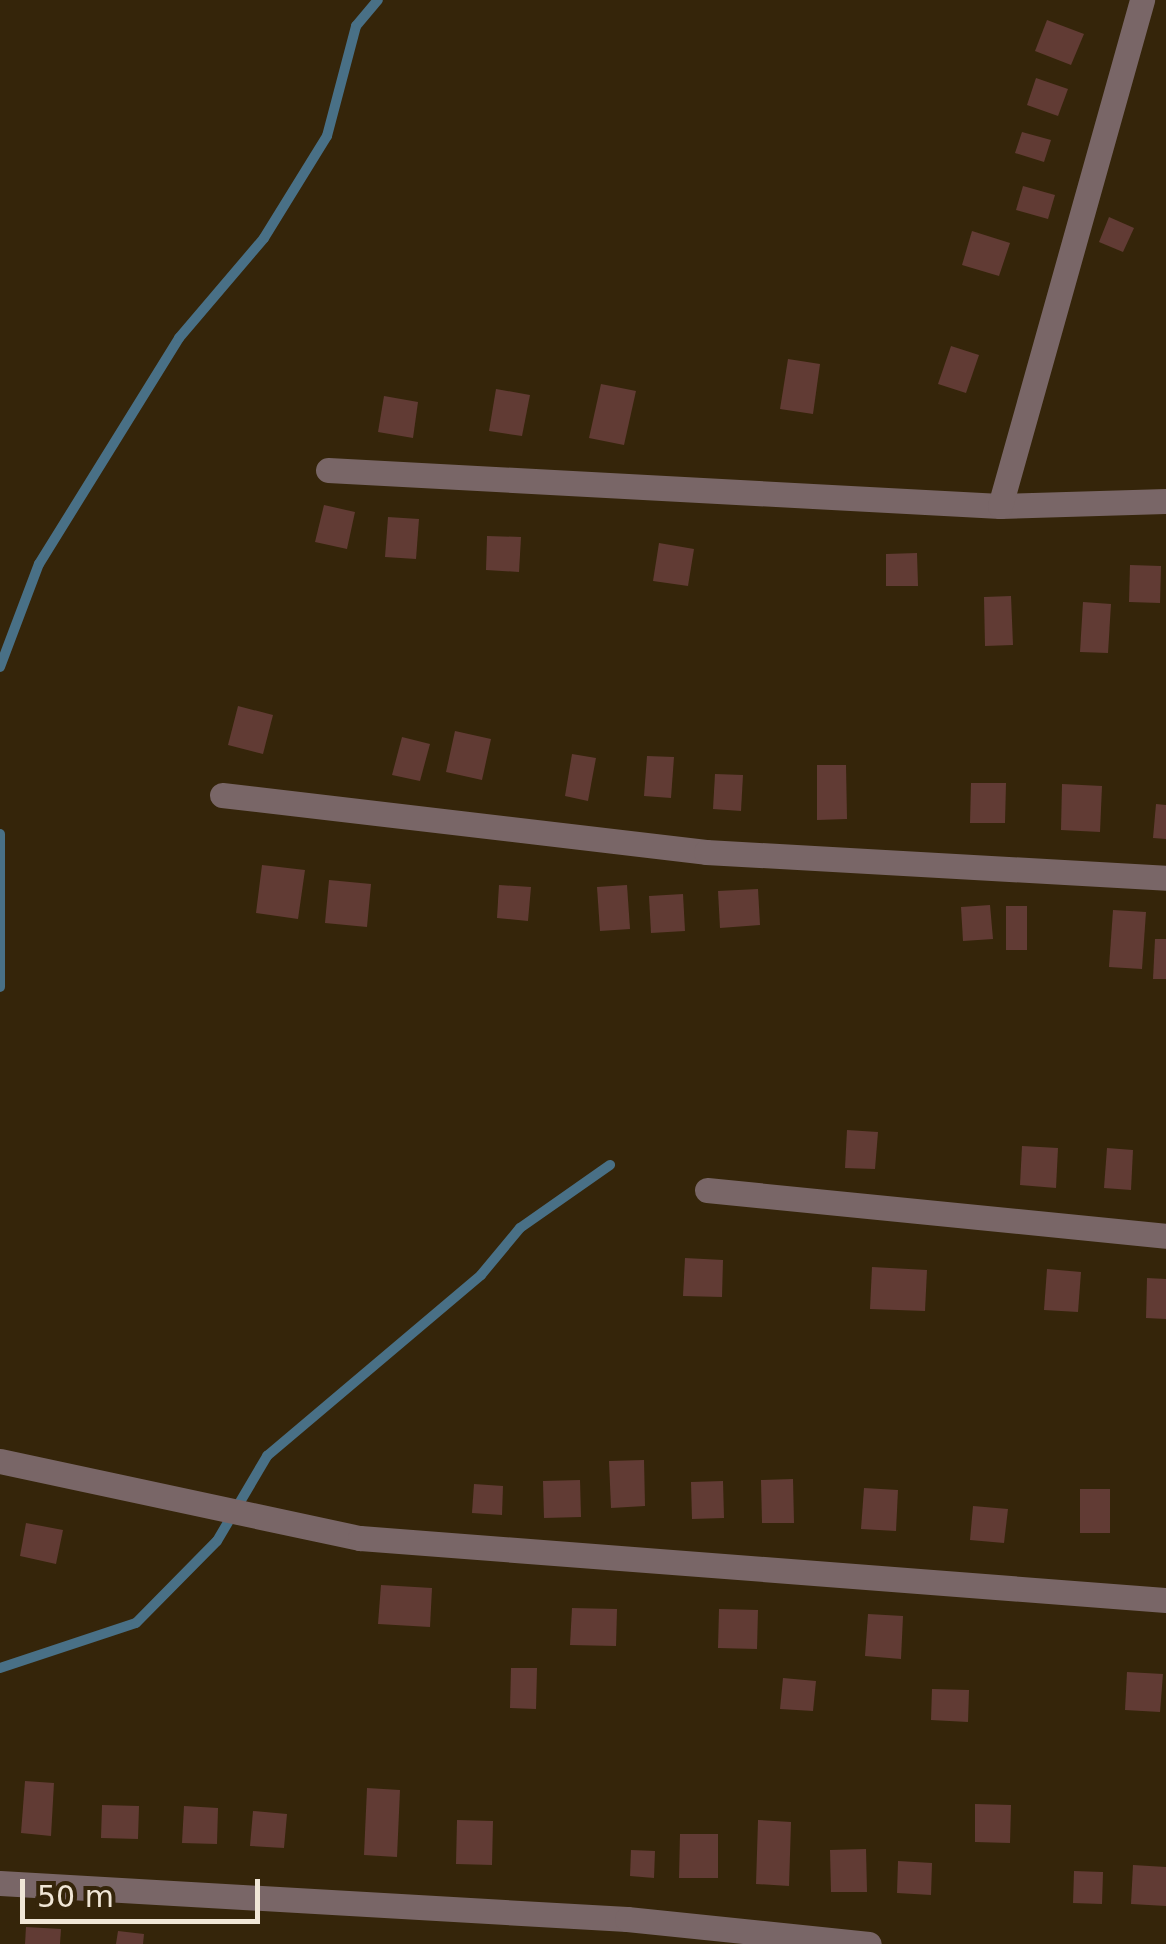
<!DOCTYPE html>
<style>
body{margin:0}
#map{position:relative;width:1166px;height:1944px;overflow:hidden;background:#35250a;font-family:"DejaVu Sans",sans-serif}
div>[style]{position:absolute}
.stream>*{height:10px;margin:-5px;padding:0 5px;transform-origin:5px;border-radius:5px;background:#497086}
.building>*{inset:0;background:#613b34}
.minor>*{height:25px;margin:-12.5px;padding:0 12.5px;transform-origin:12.5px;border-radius:12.5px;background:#796667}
span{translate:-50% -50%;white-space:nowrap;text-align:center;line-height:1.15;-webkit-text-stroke:9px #35250a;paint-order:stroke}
.scale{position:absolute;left:20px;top:1879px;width:240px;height:45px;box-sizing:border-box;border:5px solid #f0e6d6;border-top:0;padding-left:12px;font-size:30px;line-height:35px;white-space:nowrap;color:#f0e6d6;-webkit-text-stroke:8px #35250a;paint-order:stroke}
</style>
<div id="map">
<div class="stream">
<i style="left:0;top:667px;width:110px;rotate:-69.3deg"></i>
<i style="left:39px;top:564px;width:266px;rotate:-58.2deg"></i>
<i style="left:179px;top:338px;width:131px;rotate:-49.6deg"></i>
<i style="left:264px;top:238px;width:120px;rotate:-58.3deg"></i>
<i style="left:327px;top:136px;width:114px;rotate:-75.2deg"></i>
<i style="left:356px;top:26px;width:34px;rotate:-50deg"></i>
<i style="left:0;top:834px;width:153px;rotate:90deg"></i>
<i style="left:0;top:1668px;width:143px;rotate:-18.3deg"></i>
<i style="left:136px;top:1623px;width:115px;rotate:-45.4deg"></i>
<i style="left:217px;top:1541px;width:99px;rotate:-59.5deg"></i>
<i style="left:267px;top:1456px;width:280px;rotate:-40.2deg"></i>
<i style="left:481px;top:1275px;width:61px;rotate:-50.3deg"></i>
<i style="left:520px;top:1228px;width:110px;rotate:-35deg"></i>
</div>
<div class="building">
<i style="clip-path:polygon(1047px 20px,1084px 34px,1071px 65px,1035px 51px)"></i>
<i style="clip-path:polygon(1036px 78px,1068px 89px,1058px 116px,1027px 105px)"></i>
<i style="clip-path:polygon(1022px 132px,1051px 140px,1044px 162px,1015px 153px)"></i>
<i style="clip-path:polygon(1023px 186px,1055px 195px,1048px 219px,1016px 210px)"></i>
<i style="clip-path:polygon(1109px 217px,1134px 228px,1123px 252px,1099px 242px)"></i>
<i style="clip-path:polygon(972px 231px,1010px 243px,999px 276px,962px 265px)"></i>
<i style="clip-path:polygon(951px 346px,979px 355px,966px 393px,938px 384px)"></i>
<i style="clip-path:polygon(788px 359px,820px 364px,813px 414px,780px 409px)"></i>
<i style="clip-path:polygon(601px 384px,636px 391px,624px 445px,589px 438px)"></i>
<i style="clip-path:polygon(496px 389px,530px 395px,522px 436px,489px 431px)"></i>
<i style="clip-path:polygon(384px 396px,418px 402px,413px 438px,378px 432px)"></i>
<i style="clip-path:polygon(324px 505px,355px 512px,347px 549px,315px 542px)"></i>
<i style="clip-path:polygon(388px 517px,419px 519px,416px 559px,385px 557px)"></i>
<i style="clip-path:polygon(487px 536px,521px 537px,519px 572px,486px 570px)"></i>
<i style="clip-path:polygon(659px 543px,694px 549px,688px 586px,653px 581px)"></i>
<i style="clip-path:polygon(917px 553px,918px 586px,886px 586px,886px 554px)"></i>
<i style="clip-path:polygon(1130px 565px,1161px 566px,1160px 603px,1129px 602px)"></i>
<i style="clip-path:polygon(1011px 596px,1013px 645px,985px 646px,984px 597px)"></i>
<i style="clip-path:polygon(1083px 602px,1111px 604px,1108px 653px,1080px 652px)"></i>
<i style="clip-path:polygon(238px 706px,273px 715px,263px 754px,228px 745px)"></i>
<i style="clip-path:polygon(455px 731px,491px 739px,482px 780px,446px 772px)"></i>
<i style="clip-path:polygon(402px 737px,430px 744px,420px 781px,392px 775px)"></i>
<i style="clip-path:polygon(572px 754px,596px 758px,588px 801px,565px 796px)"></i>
<i style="clip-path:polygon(647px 756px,674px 757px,671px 798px,644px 796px)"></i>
<i style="clip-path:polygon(817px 765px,846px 765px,847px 819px,817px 820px)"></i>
<i style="clip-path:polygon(715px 774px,743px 775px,741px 811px,713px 809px)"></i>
<i style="clip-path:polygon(971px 783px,1006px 783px,1005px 823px,970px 823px)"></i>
<i style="clip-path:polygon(1062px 784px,1102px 786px,1100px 832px,1061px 830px)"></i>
<i style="clip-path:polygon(1156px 804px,1166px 805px,1166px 839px,1153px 838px)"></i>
<i style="clip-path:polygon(262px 865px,305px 870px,298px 919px,256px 913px)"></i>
<i style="clip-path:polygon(329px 880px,371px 884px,367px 927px,325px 923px)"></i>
<i style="clip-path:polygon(499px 885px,531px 887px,528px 921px,497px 918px)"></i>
<i style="clip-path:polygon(627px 885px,630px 929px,600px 931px,597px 887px)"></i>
<i style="clip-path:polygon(758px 889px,760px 925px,720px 928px,718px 891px)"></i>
<i style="clip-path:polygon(683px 894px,685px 931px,651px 933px,649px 896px)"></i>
<i style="clip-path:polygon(990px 905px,993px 939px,963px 941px,961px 907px)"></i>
<i style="clip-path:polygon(1006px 906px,1027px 906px,1027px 950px,1006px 950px)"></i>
<i style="clip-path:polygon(1113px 910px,1146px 912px,1142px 969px,1109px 967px)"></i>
<i style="clip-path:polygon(1155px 939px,1166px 939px,1166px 979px,1153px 979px)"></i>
<i style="clip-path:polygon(847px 1130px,878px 1132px,875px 1169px,845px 1168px)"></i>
<i style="clip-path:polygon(1022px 1146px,1058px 1148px,1056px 1188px,1020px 1185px)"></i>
<i style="clip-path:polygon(1107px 1148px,1133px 1150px,1131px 1190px,1104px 1188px)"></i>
<i style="clip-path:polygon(685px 1258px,723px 1260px,722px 1297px,683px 1296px)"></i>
<i style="clip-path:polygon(872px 1267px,927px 1270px,925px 1311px,870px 1309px)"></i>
<i style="clip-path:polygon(1047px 1269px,1081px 1272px,1078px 1312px,1044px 1310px)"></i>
<i style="clip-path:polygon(1147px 1278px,1166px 1279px,1166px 1319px,1146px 1318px)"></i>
<i style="clip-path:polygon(644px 1460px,645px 1506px,611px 1508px,609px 1461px)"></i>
<i style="clip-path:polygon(793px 1479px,794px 1523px,762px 1523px,761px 1480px)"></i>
<i style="clip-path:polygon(580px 1480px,581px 1517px,544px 1518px,543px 1481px)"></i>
<i style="clip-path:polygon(723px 1481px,724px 1518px,692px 1519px,691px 1482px)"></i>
<i style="clip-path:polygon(474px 1484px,503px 1486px,502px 1515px,472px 1513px)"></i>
<i style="clip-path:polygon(864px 1488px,898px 1490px,896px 1531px,861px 1529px)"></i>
<i style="clip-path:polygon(1080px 1489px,1110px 1489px,1110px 1533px,1080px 1533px)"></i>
<i style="clip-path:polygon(973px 1506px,1008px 1509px,1004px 1543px,970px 1540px)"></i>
<i style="clip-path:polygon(26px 1523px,63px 1530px,56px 1564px,20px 1556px)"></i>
<i style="clip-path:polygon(381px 1585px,432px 1588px,430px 1627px,378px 1624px)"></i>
<i style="clip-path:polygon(572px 1608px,617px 1609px,616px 1646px,570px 1645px)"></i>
<i style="clip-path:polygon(719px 1609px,758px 1610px,757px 1649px,718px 1648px)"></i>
<i style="clip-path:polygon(868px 1614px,903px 1616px,901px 1659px,865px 1656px)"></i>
<i style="clip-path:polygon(511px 1668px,537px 1668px,536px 1709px,510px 1708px)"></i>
<i style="clip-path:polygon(1127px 1672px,1163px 1674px,1160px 1712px,1125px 1710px)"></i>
<i style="clip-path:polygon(783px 1678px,816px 1681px,813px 1711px,780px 1709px)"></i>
<i style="clip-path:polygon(932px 1689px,969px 1690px,968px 1722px,931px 1720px)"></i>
<i style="clip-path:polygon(25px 1781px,54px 1783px,51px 1836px,21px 1833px)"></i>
<i style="clip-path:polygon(367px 1788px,400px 1790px,397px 1857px,364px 1855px)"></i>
<i style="clip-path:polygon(975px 1804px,1011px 1805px,1010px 1843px,975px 1842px)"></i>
<i style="clip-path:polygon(102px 1805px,139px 1806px,138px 1839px,101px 1838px)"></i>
<i style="clip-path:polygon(184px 1806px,218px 1808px,217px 1844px,182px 1843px)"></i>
<i style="clip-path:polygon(253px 1811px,287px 1814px,284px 1848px,250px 1846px)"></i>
<i style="clip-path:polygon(457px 1820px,493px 1821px,492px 1865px,456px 1864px)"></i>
<i style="clip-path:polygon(758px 1820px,791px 1822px,789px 1886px,756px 1884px)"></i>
<i style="clip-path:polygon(680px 1834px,718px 1834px,718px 1878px,679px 1878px)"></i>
<i style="clip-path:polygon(866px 1849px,867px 1892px,831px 1892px,830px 1850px)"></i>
<i style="clip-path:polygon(631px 1850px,655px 1851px,654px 1878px,630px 1876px)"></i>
<i style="clip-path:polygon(898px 1861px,932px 1863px,931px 1895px,897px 1893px)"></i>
<i style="clip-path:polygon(1133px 1865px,1166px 1867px,1166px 1906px,1131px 1904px)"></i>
<i style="clip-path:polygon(1074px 1871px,1103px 1872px,1102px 1904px,1073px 1903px)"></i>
<i style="clip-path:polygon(26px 1927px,61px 1929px,60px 1944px,25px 1944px)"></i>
<i style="clip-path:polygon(118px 1931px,144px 1934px,143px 1944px,116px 1944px)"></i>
</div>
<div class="minor">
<i style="left:328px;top:470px;width:673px;rotate:3.07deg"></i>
<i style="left:1000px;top:506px;width:166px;rotate:-1.7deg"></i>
<i style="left:1000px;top:506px;width:526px;rotate:-74.32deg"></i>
<i style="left:222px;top:795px;width:487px;rotate:6.7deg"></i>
<i style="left:706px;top:852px;width:461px;rotate:3.2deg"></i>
<i style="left:707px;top:1190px;width:461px;rotate:5.7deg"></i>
<i style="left:0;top:1461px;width:368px;rotate:12.1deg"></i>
<i style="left:360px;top:1538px;width:808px;rotate:4.4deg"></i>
<i style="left:0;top:1883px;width:628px;rotate:3.29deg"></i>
<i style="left:627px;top:1919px;width:243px;rotate:5.9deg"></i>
</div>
<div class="scale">50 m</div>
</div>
